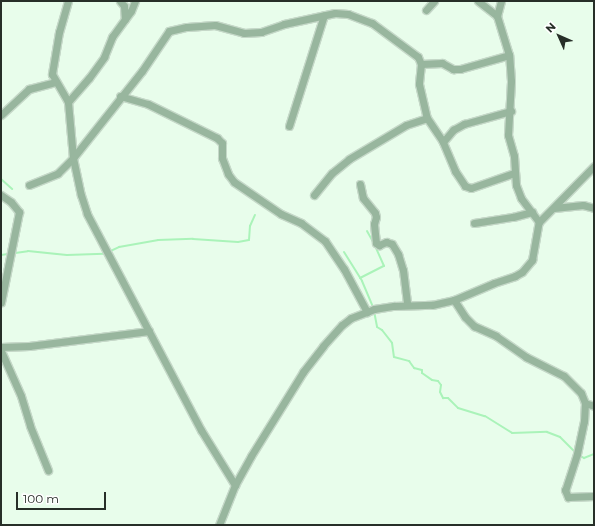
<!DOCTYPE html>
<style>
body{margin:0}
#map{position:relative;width:595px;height:526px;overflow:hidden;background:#e8fdeb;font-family:Montserrat,sans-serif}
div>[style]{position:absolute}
.stream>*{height:2px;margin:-1px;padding:0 1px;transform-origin:1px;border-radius:1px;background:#aaf3b9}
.roads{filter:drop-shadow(1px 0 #c5d8c8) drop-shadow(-1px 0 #c5d8c8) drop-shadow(0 1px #c5d8c8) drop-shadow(0 -1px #c5d8c8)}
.minor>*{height:7px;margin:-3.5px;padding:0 3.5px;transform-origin:3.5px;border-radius:3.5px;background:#98b69e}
span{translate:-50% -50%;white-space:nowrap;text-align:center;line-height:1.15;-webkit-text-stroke:3px #fff;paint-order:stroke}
.frame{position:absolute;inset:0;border:2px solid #272f28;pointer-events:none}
.north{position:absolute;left:539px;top:16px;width:40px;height:40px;-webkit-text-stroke:3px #fff;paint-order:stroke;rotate:315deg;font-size:11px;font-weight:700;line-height:16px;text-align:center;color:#272f28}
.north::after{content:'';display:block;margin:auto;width:14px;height:18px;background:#272f28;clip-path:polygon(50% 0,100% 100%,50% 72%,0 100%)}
.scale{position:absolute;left:16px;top:492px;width:90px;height:18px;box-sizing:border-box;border:2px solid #272f28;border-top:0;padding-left:5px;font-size:12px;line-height:14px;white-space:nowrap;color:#272f28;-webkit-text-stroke:3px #fff;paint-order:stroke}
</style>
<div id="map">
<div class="stream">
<i style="left:1px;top:179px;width:15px;rotate:42deg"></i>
<i style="left:367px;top:231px;width:13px;rotate:61deg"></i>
<i style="left:344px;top:252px;width:34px;rotate:58deg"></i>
<i style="left:362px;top:281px;width:28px;rotate:67deg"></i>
<i style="left:1px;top:255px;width:27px;rotate:-8deg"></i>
<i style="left:28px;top:251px;width:39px;rotate:6deg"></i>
<i style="left:67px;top:255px;width:37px;rotate:-2deg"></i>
<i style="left:104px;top:254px;width:17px;rotate:-25deg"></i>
<i style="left:119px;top:247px;width:40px;rotate:-10deg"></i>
<i style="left:158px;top:240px;width:35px;rotate:-2deg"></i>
<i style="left:193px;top:239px;width:45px;rotate:3.8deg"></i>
<i style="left:238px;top:242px;width:11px;rotate:-10deg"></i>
<i style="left:249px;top:240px;width:14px;rotate:-86deg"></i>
<i style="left:250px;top:226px;width:12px;rotate:-66deg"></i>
<i style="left:360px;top:278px;width:27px;rotate:-27deg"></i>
<i style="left:384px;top:266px;width:22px;rotate:-114deg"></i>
<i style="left:374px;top:311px;width:16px;rotate:79deg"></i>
<i style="left:377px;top:327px;width:6px;rotate:31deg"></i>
<i style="left:382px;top:330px;width:16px;rotate:52deg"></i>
<i style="left:392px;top:343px;width:14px;rotate:82deg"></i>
<i style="left:394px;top:357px;width:16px;rotate:15deg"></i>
<i style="left:409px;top:361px;width:9px;rotate:54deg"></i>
<i style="left:414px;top:368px;width:8px;rotate:14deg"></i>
<i style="left:422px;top:370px;width:3px;rotate:90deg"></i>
<i style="left:422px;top:373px;width:12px;rotate:35deg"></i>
<i style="left:432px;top:380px;width:6px;rotate:9deg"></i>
<i style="left:438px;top:381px;width:5px;rotate:53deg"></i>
<i style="left:441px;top:385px;width:7px;rotate:98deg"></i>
<i style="left:440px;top:392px;width:7px;rotate:63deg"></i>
<i style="left:443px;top:398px;width:5px"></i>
<i style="left:448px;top:398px;width:14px;rotate:45deg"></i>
<i style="left:458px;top:408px;width:28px;rotate:17deg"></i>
<i style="left:485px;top:416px;width:32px;rotate:32deg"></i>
<i style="left:512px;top:433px;width:35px;rotate:-2deg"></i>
<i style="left:547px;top:432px;width:14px;rotate:21deg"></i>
<i style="left:560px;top:437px;width:23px;rotate:45deg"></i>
<i style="left:579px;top:455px;width:6px;rotate:31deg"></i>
<i style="left:584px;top:458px;width:11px;rotate:-22deg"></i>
</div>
<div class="roads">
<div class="minor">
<i style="left:68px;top:1px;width:32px;rotate:106deg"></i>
<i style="left:59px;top:32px;width:43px;rotate:99.5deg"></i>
<i style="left:52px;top:74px;width:32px;rotate:60deg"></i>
<i style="left:68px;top:102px;width:56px;rotate:84.9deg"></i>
<i style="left:73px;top:158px;width:38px;rotate:78deg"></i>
<i style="left:81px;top:195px;width:20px;rotate:72deg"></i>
<i style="left:87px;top:214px;width:244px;rotate:62.2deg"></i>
<i style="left:201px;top:430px;width:65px;rotate:58.3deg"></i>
<i style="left:120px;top:1px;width:6px;rotate:51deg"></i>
<i style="left:124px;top:6px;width:13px;rotate:86deg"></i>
<i style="left:478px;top:1px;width:24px;rotate:38deg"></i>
<i style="left:426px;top:10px;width:12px;rotate:-48deg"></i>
<i style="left:421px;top:64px;width:21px;rotate:-3deg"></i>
<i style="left:442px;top:63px;width:13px;rotate:29deg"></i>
<i style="left:453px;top:69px;width:7px"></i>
<i style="left:460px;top:69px;width:51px;rotate:-15.9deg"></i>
<i style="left:120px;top:96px;width:29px;rotate:16deg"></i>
<i style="left:148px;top:104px;width:77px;rotate:26.2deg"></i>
<i style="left:217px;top:138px;width:7px;rotate:45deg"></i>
<i style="left:222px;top:143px;width:15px;rotate:90deg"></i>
<i style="left:222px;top:158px;width:17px;rotate:69deg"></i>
<i style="left:228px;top:174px;width:10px;rotate:53deg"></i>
<i style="left:234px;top:182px;width:57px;rotate:34.2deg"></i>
<i style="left:281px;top:214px;width:22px;rotate:24deg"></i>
<i style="left:301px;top:223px;width:30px;rotate:37deg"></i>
<i style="left:325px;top:241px;width:34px;rotate:56deg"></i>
<i style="left:344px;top:269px;width:49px;rotate:61.9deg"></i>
<i style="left:68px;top:102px;width:32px;rotate:-49deg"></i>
<i style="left:89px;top:78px;width:26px;rotate:-54deg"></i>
<i style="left:104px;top:57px;width:22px;rotate:-68deg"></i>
<i style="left:112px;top:37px;width:32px;rotate:-54deg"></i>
<i style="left:131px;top:11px;width:11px;rotate:-68deg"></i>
<i style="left:1px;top:115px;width:38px;rotate:-43deg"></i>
<i style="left:29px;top:89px;width:27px;rotate:-15deg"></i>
<i style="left:289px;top:126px;width:116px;rotate:-72.5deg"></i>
<i style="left:443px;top:142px;width:16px;rotate:-50deg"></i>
<i style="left:453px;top:130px;width:13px;rotate:-29deg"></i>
<i style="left:464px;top:124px;width:49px;rotate:-15.5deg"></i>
<i style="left:360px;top:184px;width:14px;rotate:78deg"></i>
<i style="left:363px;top:198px;width:19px;rotate:51deg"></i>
<i style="left:375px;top:213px;width:4px;rotate:76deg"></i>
<i style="left:376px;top:217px;width:7px;rotate:106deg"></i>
<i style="left:374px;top:224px;width:19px;rotate:84deg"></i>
<i style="left:376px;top:243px;width:4px;rotate:34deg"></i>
<i style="left:379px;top:245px;width:8px;rotate:-23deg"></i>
<i style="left:386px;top:242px;width:6px;rotate:18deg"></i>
<i style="left:392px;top:244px;width:12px;rotate:59deg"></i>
<i style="left:398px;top:254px;width:17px;rotate:73deg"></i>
<i style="left:403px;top:270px;width:35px;rotate:83deg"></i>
<i style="left:29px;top:185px;width:31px;rotate:-22deg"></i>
<i style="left:58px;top:173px;width:21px;rotate:-45deg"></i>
<i style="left:73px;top:158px;width:111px;rotate:-51.6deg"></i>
<i style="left:142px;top:71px;width:48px;rotate:-56deg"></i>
<i style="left:169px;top:31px;width:18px;rotate:-13deg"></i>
<i style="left:187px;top:27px;width:28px;rotate:-4deg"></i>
<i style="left:215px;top:25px;width:30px;rotate:15deg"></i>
<i style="left:244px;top:33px;width:17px;rotate:-3deg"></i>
<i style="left:261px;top:32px;width:24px;rotate:-19deg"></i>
<i style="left:284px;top:24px;width:52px;rotate:-12.2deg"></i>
<i style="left:335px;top:13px;width:13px;rotate:4deg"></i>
<i style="left:348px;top:14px;width:26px;rotate:21deg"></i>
<i style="left:372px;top:23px;width:57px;rotate:36.5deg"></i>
<i style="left:418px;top:57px;width:8px;rotate:67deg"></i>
<i style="left:421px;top:64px;width:20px;rotate:96deg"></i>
<i style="left:419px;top:84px;width:35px;rotate:77deg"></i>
<i style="left:427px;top:118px;width:27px;rotate:56deg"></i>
<i style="left:442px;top:140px;width:34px;rotate:67deg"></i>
<i style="left:455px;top:171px;width:18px;rotate:56deg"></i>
<i style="left:465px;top:186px;width:6px;rotate:18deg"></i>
<i style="left:471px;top:188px;width:46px;rotate:-19.2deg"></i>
<i style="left:1px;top:195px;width:12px;rotate:35deg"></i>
<i style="left:11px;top:202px;width:13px;rotate:51deg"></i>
<i style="left:19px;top:212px;width:92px;rotate:101.3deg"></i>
<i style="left:314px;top:195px;width:28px;rotate:-51deg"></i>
<i style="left:332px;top:173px;width:22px;rotate:-39deg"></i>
<i style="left:349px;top:159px;width:66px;rotate:-30.8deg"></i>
<i style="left:406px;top:125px;width:22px;rotate:-18deg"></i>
<i style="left:554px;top:208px;width:29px;rotate:-6deg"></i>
<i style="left:583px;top:205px;width:11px;rotate:15deg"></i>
<i style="left:539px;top:222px;width:78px;rotate:-45.5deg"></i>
<i style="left:474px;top:223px;width:39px;rotate:-9deg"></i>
<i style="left:513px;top:217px;width:20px;rotate:-15deg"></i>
<i style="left:454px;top:300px;width:20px;rotate:57deg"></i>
<i style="left:465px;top:317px;width:13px;rotate:45deg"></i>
<i style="left:474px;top:326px;width:24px;rotate:24deg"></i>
<i style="left:496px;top:336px;width:37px;rotate:35deg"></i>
<i style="left:526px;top:357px;width:42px;rotate:26.6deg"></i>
<i style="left:564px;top:376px;width:24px;rotate:45deg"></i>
<i style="left:581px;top:393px;width:11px;rotate:68deg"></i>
<i style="left:585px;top:403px;width:18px;rotate:93deg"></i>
<i style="left:584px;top:421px;width:34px;rotate:102deg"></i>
<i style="left:577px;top:454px;width:38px;rotate:108deg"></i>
<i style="left:565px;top:490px;width:8px;rotate:67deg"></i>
<i style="left:568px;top:497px;width:26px;rotate:-2deg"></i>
<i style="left:1px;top:347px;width:28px;rotate:-2deg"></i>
<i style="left:29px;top:346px;width:121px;rotate:-7.1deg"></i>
<i style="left:1px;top:351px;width:49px;rotate:66deg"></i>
<i style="left:21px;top:396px;width:31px;rotate:73deg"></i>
<i style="left:30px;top:426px;width:48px;rotate:67.8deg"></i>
<i style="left:585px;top:403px;width:9px;rotate:18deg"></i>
<i style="left:219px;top:525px;width:43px;rotate:-68.2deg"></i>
<i style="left:235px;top:485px;width:33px;rotate:-61deg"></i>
<i style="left:251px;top:456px;width:99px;rotate:-58.2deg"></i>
<i style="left:303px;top:372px;width:33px;rotate:-52deg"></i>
<i style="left:323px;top:346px;width:28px;rotate:-48deg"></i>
<i style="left:342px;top:325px;width:11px;rotate:-38deg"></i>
<i style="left:351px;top:318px;width:25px;rotate:-21deg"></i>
<i style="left:374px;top:309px;width:20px;rotate:-9deg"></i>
<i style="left:394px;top:306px;width:38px;rotate:-2deg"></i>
<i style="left:432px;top:305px;width:23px;rotate:-13deg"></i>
<i style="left:454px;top:300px;width:43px;rotate:-23deg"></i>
<i style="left:494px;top:283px;width:22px;rotate:-18deg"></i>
<i style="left:515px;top:276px;width:8px;rotate:-30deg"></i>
<i style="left:522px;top:272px;width:16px;rotate:-50deg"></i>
<i style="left:532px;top:260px;width:39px;rotate:-80deg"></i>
<i style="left:539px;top:222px;width:30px;rotate:-127deg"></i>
<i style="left:521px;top:198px;width:14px;rotate:-111deg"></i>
<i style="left:516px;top:185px;width:29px;rotate:-94deg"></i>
<i style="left:514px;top:156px;width:22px;rotate:-106deg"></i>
<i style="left:508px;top:135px;width:54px;rotate:-86.8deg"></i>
<i style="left:511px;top:81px;width:26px;rotate:-94deg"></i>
<i style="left:509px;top:55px;width:41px;rotate:-107.1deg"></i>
<i style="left:497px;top:16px;width:16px;rotate:-75deg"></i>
</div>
</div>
<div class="frame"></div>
<div class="north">N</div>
<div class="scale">100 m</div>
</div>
